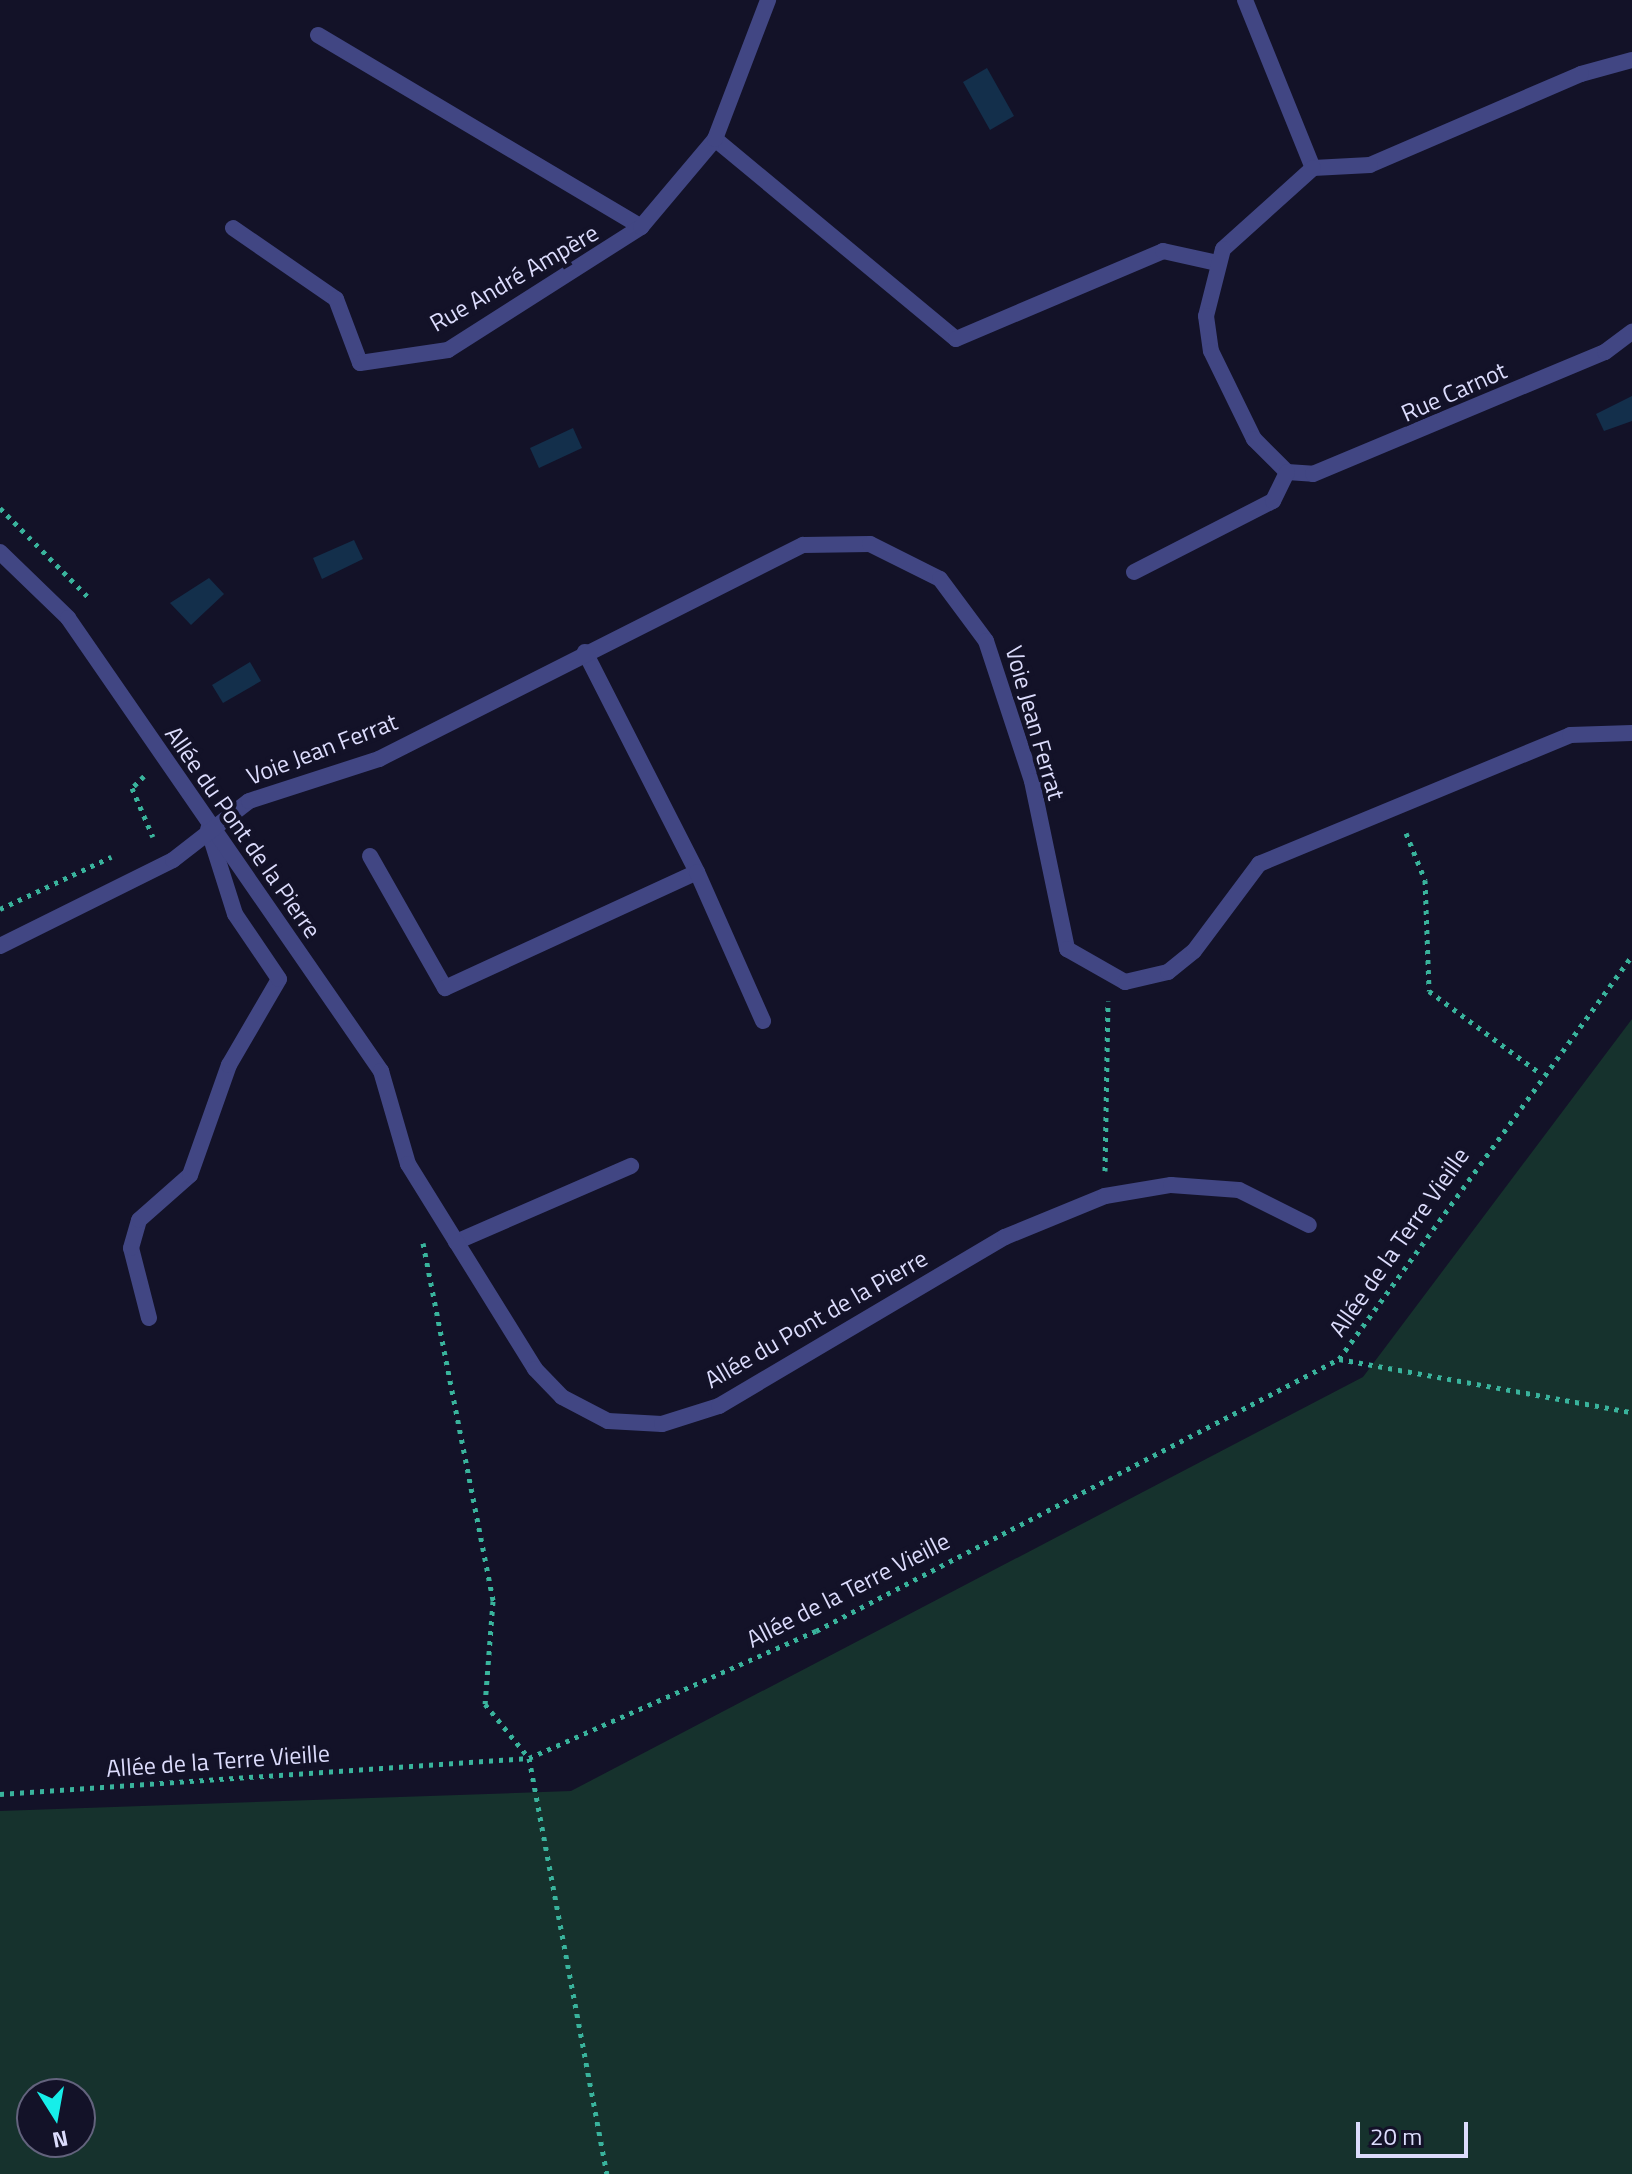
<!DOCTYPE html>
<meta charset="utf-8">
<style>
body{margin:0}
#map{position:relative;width:1632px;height:2174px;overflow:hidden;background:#131228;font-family:"Titillium Web",sans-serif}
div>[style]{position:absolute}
.green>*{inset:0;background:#16322d}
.water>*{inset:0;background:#132f4b}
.path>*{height:5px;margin-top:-2.5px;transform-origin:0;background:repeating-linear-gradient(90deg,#39b39c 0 4px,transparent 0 10px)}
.service>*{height:16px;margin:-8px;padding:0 8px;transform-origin:8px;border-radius:8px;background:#414683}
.minor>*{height:16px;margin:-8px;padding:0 8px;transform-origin:8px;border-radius:8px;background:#414683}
span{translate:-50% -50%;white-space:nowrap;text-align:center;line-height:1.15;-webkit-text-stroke:8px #131228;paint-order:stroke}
.street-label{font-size:24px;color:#dcdcfc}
.north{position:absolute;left:16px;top:2078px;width:80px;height:80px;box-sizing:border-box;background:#131228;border:2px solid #63637d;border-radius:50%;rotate:169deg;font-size:22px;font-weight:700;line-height:32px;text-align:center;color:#dcdcfc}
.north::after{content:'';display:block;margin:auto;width:28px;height:36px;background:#16eee9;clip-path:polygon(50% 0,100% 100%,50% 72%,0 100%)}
.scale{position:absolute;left:1356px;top:2122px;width:112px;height:36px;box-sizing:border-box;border:4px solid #dcdcfc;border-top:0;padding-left:10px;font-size:24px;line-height:28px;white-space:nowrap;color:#dcdcfc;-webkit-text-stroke:6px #131228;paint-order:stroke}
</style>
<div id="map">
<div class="green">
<i style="clip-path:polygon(evenodd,1632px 1019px,1632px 2174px,0 2174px,0 1811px,571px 1791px,1363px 1377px,1632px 1019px,32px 2094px,80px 2094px,80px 2142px,32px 2142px,32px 2094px)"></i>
</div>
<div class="water">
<i style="clip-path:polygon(987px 68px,1014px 116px,990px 130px,963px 82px)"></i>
<i style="clip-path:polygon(1632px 396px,1632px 421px,1604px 431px,1596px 414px)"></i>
<i style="clip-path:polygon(573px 428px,582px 448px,539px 468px,530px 448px)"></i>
<i style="clip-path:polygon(354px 540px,363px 559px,322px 579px,313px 558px)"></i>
<i style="clip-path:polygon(209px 578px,224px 594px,191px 625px,170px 603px)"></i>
<i style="clip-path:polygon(250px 662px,261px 681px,223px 703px,212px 685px)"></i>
</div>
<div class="path">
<i style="left:0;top:508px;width:127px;rotate:45.3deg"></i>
<i style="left:144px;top:776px;width:17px;rotate:135deg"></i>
<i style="left:132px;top:788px;width:53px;rotate:66.8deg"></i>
<i style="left:1406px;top:833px;width:51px;rotate:68deg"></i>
<i style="left:1425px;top:880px;width:111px;rotate:87.9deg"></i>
<i style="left:1429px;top:991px;width:138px;rotate:36.5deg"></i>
<i style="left:0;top:909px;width:123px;rotate:-25.1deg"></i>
<i style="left:1105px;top:1171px;width:170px;rotate:-89deg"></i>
<i style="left:423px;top:1243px;width:365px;rotate:78.9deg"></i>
<i style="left:493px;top:1601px;width:103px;rotate:94.4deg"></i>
<i style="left:485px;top:1704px;width:70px;rotate:50.8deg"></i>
<i style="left:529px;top:1758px;width:423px;rotate:79.4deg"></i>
<i style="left:1339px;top:1359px;width:298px;rotate:10.3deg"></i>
<i style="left:0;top:1794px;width:530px;rotate:-3.89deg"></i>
<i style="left:529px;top:1758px;width:314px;rotate:-23.9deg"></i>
<i style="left:816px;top:1631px;width:590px;rotate:-27.48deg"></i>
<i style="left:1339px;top:1359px;width:498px;rotate:-54deg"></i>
</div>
<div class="service">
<i style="left:715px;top:139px;width:313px;rotate:39.7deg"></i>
<i style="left:956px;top:339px;width:225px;rotate:-23deg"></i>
<i style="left:1163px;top:251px;width:55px;rotate:12.5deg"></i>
<i style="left:233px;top:228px;width:125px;rotate:34.6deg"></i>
<i style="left:336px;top:299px;width:68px;rotate:69.4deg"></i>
<i style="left:370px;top:856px;width:152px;rotate:60.4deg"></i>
<i style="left:445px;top:988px;width:277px;rotate:-24.7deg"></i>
<i style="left:697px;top:872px;width:247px;rotate:-117deg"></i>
<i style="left:697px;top:872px;width:163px;rotate:66.1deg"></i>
<i style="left:456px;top:1242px;width:191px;rotate:-23.5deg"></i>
<i style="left:149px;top:1318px;width:72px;rotate:-104.4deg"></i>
<i style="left:131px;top:1248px;width:29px;rotate:-74deg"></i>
<i style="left:139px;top:1220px;width:68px;rotate:-41.4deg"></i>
<i style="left:190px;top:1175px;width:117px;rotate:-70.5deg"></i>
<i style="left:229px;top:1065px;width:99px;rotate:-59.8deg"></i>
<i style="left:279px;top:979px;width:78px;rotate:-124.1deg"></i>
<i style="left:235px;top:914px;width:89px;rotate:-107.6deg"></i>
</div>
<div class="minor">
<i style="left:1245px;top:0;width:181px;rotate:68deg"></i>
<i style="left:318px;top:35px;width:376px;rotate:30.7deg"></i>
<i style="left:1632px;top:60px;width:53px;rotate:164.6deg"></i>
<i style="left:1581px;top:74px;width:230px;rotate:156.7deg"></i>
<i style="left:1370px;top:165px;width:57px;rotate:177deg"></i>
<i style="left:1313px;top:168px;width:121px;rotate:138deg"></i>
<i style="left:1223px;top:249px;width:69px;rotate:104.2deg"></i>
<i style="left:1206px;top:316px;width:35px;rotate:82deg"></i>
<i style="left:1211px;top:351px;width:98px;rotate:64deg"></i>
<i style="left:1254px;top:439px;width:47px;rotate:45deg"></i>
<i style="left:1287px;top:472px;width:26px;rotate:4deg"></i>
<i style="left:1313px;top:474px;width:316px;rotate:-22.7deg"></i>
<i style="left:1605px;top:352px;width:34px;rotate:-37deg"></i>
<i style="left:360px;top:363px;width:89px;rotate:-8.4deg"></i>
<i style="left:448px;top:350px;width:229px;rotate:-32.5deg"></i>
<i style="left:641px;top:227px;width:115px;rotate:-49.9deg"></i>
<i style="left:715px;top:139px;width:149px;rotate:-69.1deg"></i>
<i style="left:0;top:552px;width:95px;rotate:44.1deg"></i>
<i style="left:68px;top:618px;width:551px;rotate:55.36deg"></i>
<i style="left:381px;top:1071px;width:97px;rotate:73.8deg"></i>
<i style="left:408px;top:1164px;width:241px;rotate:58.2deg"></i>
<i style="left:535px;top:1369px;width:39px;rotate:46deg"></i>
<i style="left:562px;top:1397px;width:52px;rotate:27.6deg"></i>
<i style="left:608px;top:1421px;width:54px;rotate:3.2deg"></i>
<i style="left:662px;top:1424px;width:60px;rotate:-17.5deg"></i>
<i style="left:719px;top:1406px;width:332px;rotate:-30.6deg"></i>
<i style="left:1005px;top:1237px;width:108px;rotate:-22.3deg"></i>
<i style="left:1105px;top:1196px;width:67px;rotate:-9.5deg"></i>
<i style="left:1171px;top:1185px;width:68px;rotate:4.2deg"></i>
<i style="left:1239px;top:1190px;width:78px;rotate:26.6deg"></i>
<i style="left:1134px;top:572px;width:156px;rotate:-27.1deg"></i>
<i style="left:1273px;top:501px;width:32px;rotate:-64deg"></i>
<i style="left:0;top:946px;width:193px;rotate:-26.4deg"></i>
<i style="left:173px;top:860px;width:96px;rotate:-37.8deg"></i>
<i style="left:249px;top:801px;width:137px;rotate:-17.9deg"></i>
<i style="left:379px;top:759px;width:475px;rotate:-26.8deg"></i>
<i style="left:803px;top:545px;width:67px;rotate:-0.9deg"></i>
<i style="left:870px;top:544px;width:78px;rotate:26.6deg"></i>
<i style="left:940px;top:579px;width:77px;rotate:53.4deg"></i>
<i style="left:986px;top:641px;width:147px;rotate:71.8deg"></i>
<i style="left:1032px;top:781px;width:172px;rotate:78.2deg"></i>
<i style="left:1067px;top:949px;width:67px;rotate:29.6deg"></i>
<i style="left:1125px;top:982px;width:44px;rotate:-13.1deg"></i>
<i style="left:1168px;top:972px;width:33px;rotate:-39deg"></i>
<i style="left:1194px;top:951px;width:109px;rotate:-53.2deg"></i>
<i style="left:1259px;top:864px;width:337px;rotate:-22.5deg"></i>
<i style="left:1570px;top:735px;width:62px;rotate:-1.8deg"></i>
</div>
<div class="street-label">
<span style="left:514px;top:278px;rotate:-30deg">Rue André Ampère</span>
<span style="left:1454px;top:392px;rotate:-24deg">Rue Carnot</span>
<span style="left:1035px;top:723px;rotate:74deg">Voie Jean Ferrat</span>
<span style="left:322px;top:749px;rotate:-21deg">Voie Jean Ferrat</span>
<span style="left:243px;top:832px;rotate:55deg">Allée du Pont de la Pierre</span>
<span style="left:1399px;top:1242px;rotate:-55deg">Allée de la Terre Vieille</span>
<span style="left:816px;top:1319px;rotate:-30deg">Allée du Pont de la Pierre</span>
<span style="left:848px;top:1590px;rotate:-27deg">Allée de la Terre Vieille</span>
<span style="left:218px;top:1761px;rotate:-4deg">Allée de la Terre Vieille</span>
</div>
<div class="north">N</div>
<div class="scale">20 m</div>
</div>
